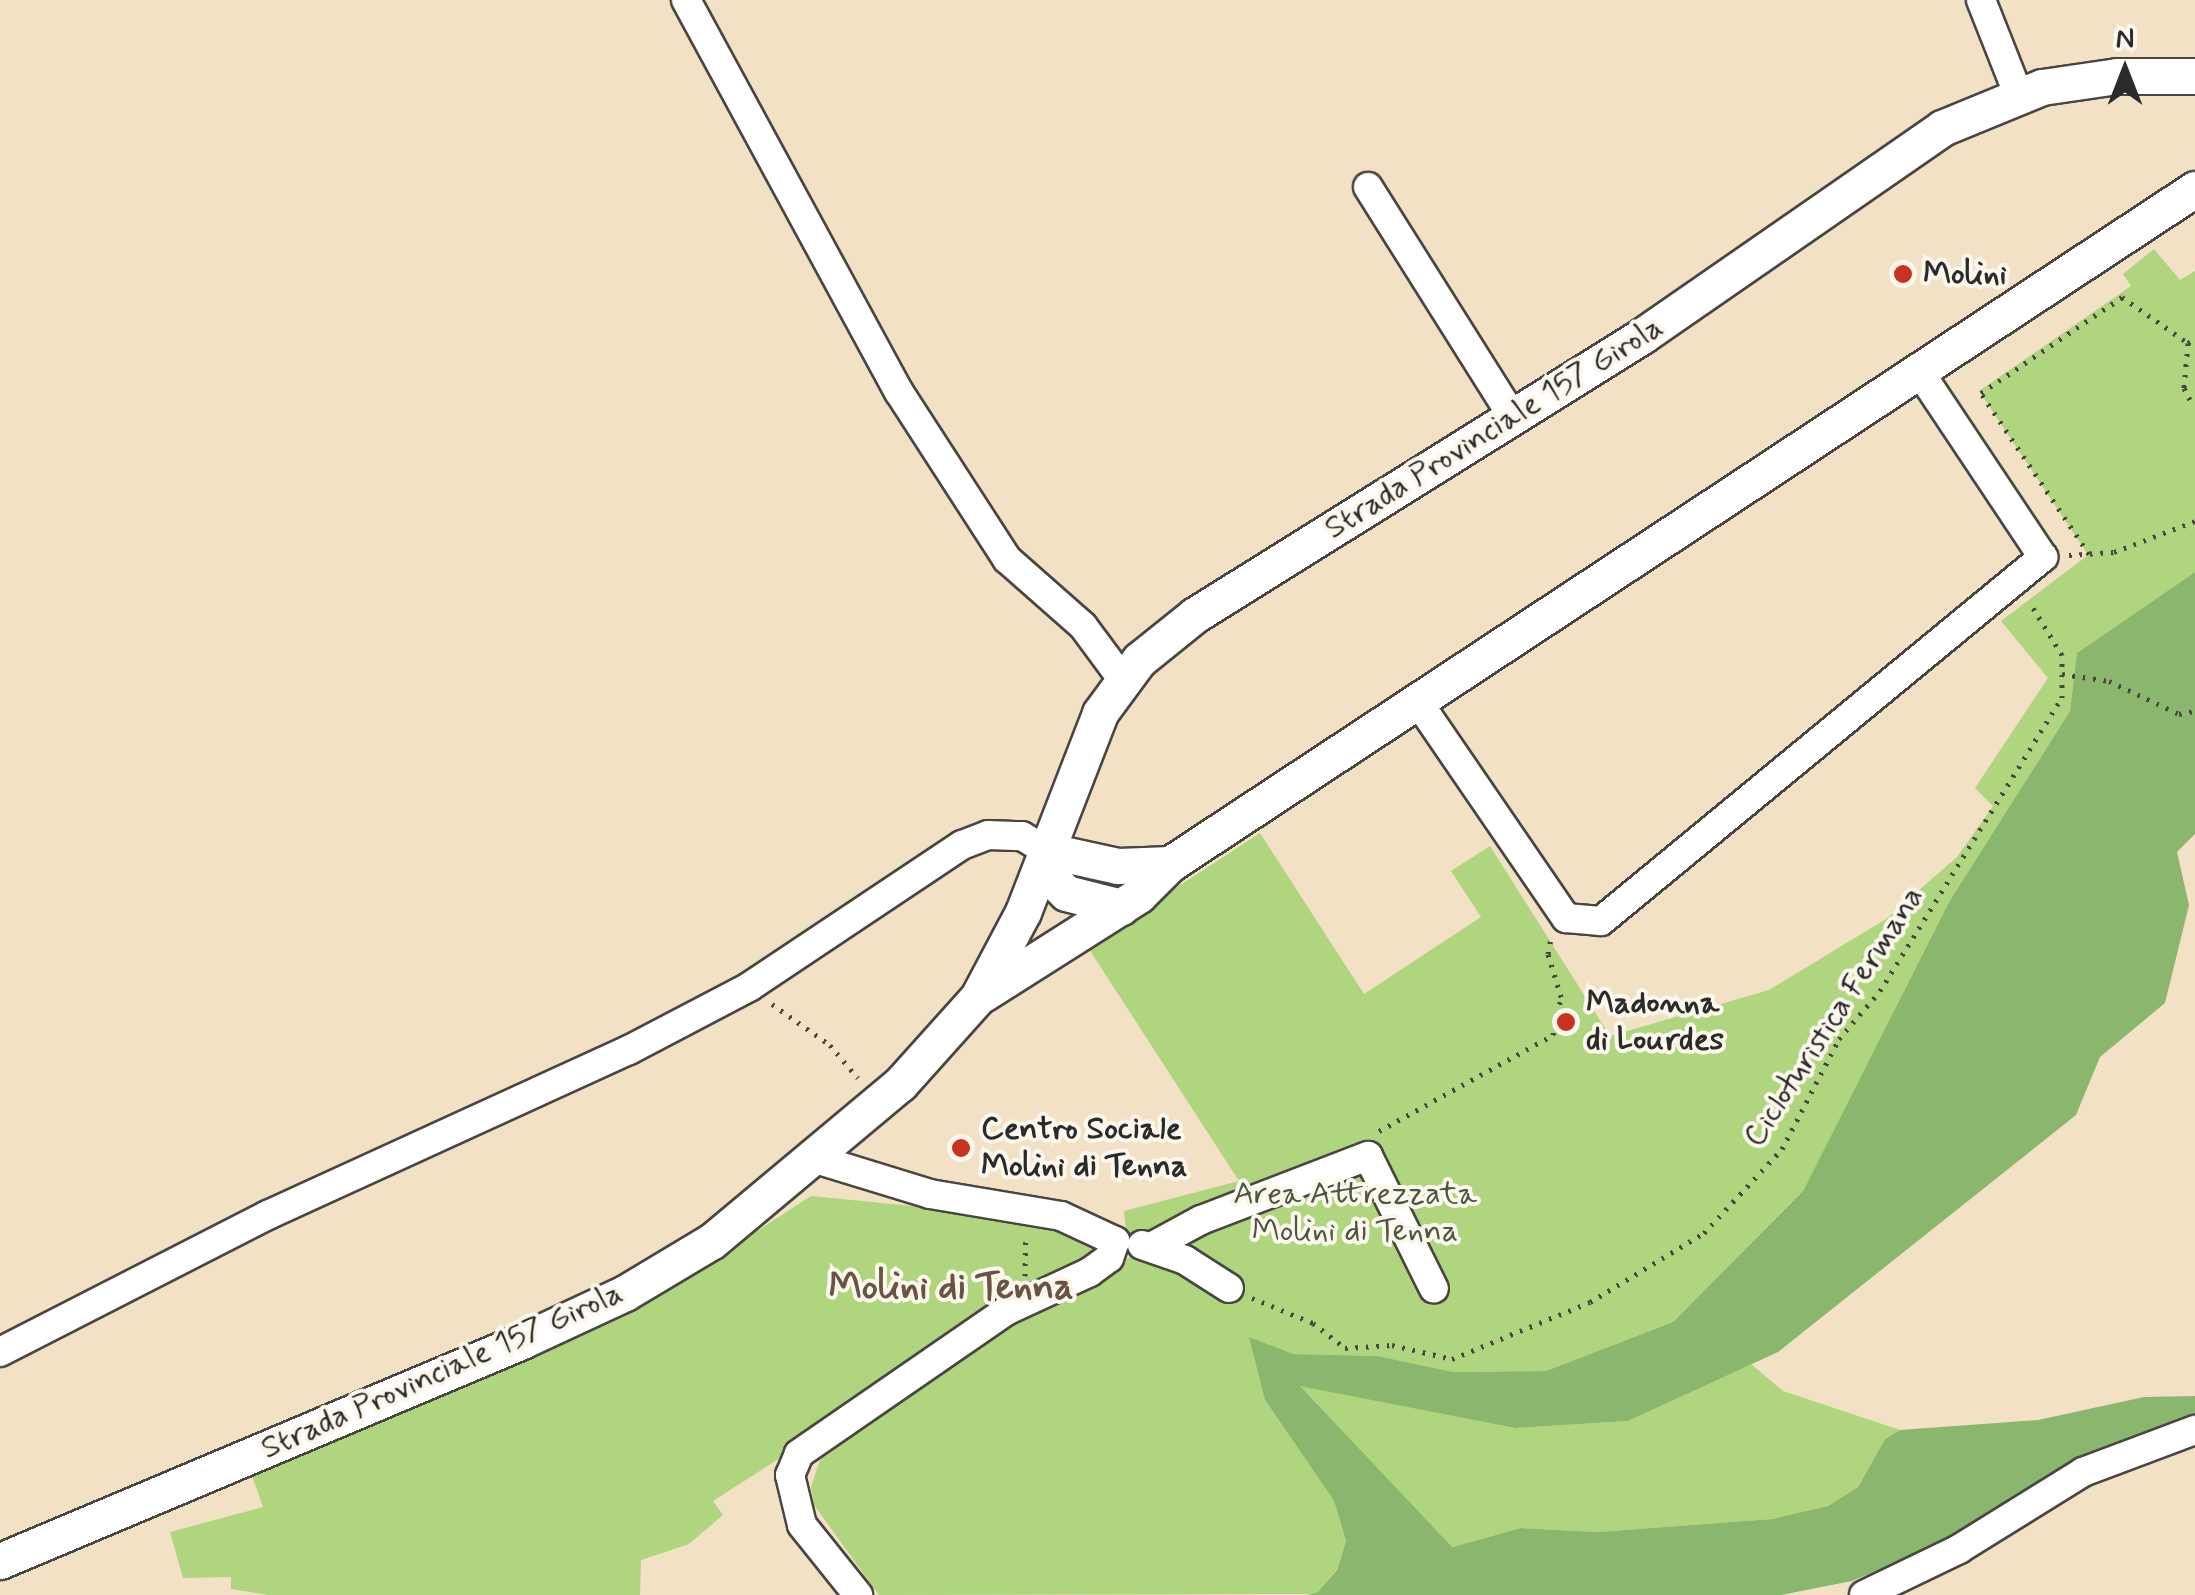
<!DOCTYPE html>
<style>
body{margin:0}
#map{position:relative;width:2195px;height:1595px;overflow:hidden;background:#f2e1c4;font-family:Mynerve,sans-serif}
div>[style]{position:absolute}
.green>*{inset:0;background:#afd57f}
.forest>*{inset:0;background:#8bb66e}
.path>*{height:5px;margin-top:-2.5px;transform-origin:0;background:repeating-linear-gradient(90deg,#494642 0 2.5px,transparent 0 10.5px)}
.roads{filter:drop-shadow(2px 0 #494642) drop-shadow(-2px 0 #494642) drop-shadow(0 2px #494642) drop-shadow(0 -2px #494642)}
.minor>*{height:28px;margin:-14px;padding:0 14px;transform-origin:14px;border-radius:14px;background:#fff}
.major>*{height:35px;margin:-17.5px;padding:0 17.5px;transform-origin:17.5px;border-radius:17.5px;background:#fff}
.dots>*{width:28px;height:28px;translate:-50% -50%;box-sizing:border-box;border:5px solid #fbf7ec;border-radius:50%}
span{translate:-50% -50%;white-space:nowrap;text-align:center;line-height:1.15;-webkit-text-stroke:8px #fbf7ec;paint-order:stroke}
.poi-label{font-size:32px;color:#2b2b2b;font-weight:700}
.left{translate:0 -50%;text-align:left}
.street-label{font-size:32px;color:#2b2b2b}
.park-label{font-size:32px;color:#4c5640}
.quarter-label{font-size:38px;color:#685344;font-weight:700}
.north{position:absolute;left:2075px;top:20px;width:100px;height:100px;-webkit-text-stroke:8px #fbf7ec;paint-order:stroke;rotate:0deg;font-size:28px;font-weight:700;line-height:40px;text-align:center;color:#2b2b2b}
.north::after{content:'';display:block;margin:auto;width:35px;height:45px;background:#2b2b2b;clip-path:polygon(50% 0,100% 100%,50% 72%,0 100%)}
</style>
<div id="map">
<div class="green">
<i style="clip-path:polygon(2154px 249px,2180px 280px,2195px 271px,2195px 572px,2077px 653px,2070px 711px,1949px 902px,1803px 1191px,1673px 1322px,1546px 1371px,1453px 1372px,1378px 1356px,1292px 1354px,1265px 1400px,1334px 1501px,1346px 1541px,1337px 1569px,1317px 1594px,879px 1595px,814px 1505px,811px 1487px,820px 1460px,1024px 1312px,1129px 1258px,1124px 1211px,1239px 1181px,1087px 946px,1260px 833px,1364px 994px,1481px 917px,1451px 871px,1490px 846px,1610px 1036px,1769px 990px,1886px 919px,1957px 857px,1993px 806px,1975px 788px,2048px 678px,2001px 621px,2088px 555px,1979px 391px,2131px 286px,2123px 274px)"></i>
<i style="clip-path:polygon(811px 1196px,994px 1214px,1069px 1228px,1103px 1251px,713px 1501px,723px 1515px,689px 1544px,641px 1560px,640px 1595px,269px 1595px,231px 1589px,231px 1577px,183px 1578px,170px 1532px,263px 1507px,250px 1470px,475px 1378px,663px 1292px)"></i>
<i style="clip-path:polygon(1751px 1364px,1783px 1391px,1900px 1430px,1885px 1439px,1858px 1487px,1828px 1506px,1772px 1519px,1598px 1532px,1521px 1528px,1451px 1547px,1299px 1385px,1515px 1428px,1628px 1421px)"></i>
</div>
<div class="forest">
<i style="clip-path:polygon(2195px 572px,2195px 834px,2177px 852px,2189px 905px,2165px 1003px,2100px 1057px,2076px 1115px,1778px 1352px,1628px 1421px,1515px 1428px,1300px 1386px,1452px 1547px,1521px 1528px,1598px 1532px,1772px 1519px,1828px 1506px,1858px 1487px,1885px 1439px,1900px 1430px,2038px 1420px,2144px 1397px,2195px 1396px,2195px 1415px,2101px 1452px,1942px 1543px,1852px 1581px,1781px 1595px,1307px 1595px,1317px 1593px,1337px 1570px,1346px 1541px,1334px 1501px,1265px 1400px,1249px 1337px,1293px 1354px,1378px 1356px,1453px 1372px,1546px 1371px,1673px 1322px,1803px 1191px,1949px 902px,2070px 711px,2077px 653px)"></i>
</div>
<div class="path">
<i style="left:2188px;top:343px;width:45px;rotate:95.1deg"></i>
<i style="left:2184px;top:388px;width:20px;rotate:63deg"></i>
<i style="left:2089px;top:554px;width:194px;rotate:-123.9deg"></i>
<i style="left:1981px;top:393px;width:171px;rotate:-34.2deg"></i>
<i style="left:2122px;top:297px;width:80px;rotate:34.9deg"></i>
<i style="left:2188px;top:343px;width:9px;rotate:-36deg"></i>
<i style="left:2069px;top:555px;width:45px;rotate:-3.8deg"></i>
<i style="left:2114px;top:552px;width:87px;rotate:-20.9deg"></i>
<i style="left:2062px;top:674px;width:48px;rotate:8.5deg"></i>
<i style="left:2109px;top:681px;width:77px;rotate:25.2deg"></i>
<i style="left:2179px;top:714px;width:16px;rotate:-11deg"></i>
<i style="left:772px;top:1004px;width:71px;rotate:35.3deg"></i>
<i style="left:830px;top:1045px;width:43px;rotate:49.7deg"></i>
<i style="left:1379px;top:1131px;width:199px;rotate:-28.9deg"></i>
<i style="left:1553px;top:1035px;width:39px;rotate:-78deg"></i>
<i style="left:1561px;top:997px;width:45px;rotate:-106.8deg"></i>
<i style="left:1548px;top:954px;width:15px;rotate:-79deg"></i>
<i style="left:1025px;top:1276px;width:39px;rotate:-89deg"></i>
<i style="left:1252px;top:1298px;width:66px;rotate:22.3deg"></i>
<i style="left:1313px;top:1323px;width:41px;rotate:38deg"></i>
<i style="left:1345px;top:1348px;width:47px;rotate:-3.7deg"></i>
<i style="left:1392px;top:1345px;width:62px;rotate:13.1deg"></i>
<i style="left:1452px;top:1359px;width:149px;rotate:-22.4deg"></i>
<i style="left:1590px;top:1302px;width:133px;rotate:-31.2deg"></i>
<i style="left:1704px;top:1233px;width:115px;rotate:-47.1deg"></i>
<i style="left:1782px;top:1149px;width:124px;rotate:-62.6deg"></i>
<i style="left:1839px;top:1039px;width:63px;rotate:-49.5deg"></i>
<i style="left:1880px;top:991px;width:345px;rotate:-58.2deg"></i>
<i style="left:2062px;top:698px;width:43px;rotate:-90deg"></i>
<i style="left:2062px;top:655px;width:61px;rotate:-121.6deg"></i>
</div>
<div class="roads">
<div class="minor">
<i style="left:686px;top:0;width:446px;rotate:61.5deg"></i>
<i style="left:899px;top:392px;width:199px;rotate:57.1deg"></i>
<i style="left:1007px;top:559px;width:101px;rotate:41.4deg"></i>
<i style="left:1083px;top:626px;width:67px;rotate:53.5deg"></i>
<i style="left:1981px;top:0;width:103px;rotate:68.4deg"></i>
<i style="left:1368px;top:187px;width:272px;rotate:57.8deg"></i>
<i style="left:1418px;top:702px;width:262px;rotate:55.6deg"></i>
<i style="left:1566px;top:918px;width:35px;rotate:5deg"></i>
<i style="left:1601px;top:921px;width:573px;rotate:-39.47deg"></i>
<i style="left:2043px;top:557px;width:224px;rotate:-123.7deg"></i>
<i style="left:816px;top:1159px;width:119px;rotate:17.1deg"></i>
<i style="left:930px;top:1194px;width:133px;rotate:9.5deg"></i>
<i style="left:1061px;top:1216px;width:60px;rotate:24.8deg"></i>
<i style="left:1115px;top:1241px;width:18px;rotate:109deg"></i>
<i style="left:1109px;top:1258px;width:24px;rotate:144deg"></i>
<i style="left:1090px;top:1272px;width:93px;rotate:155.1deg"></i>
<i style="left:1006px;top:1311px;width:252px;rotate:145.4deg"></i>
<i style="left:799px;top:1454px;width:23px;rotate:113deg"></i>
<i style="left:790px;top:1475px;width:51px;rotate:76.5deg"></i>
<i style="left:802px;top:1525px;width:90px;rotate:51.3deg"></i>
<i style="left:1142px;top:1245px;width:46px;rotate:19.2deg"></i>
<i style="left:1185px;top:1260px;width:52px;rotate:32.5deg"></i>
<i style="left:1151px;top:1247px;width:57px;rotate:-28.4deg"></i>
<i style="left:1201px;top:1220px;width:179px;rotate:-21deg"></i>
<i style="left:1368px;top:1156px;width:148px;rotate:63.6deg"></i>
<i style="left:0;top:1352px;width:301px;rotate:-27.1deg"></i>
<i style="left:268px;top:1215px;width:397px;rotate:-24.6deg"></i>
<i style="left:629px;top:1050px;width:136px;rotate:-27.7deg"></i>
<i style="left:749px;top:987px;width:256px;rotate:-33.7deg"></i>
<i style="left:962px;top:845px;width:28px;rotate:-21deg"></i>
<i style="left:988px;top:835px;width:34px;rotate:2deg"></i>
<i style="left:1022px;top:836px;width:27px;rotate:31deg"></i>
<i style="left:1864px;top:1595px;width:106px;rotate:-25.8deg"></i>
<i style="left:1959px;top:1549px;width:146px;rotate:-31.8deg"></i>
<i style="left:2083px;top:1472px;width:120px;rotate:-20.6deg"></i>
</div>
<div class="major">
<i style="left:1045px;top:850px;width:75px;rotate:12.4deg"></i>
<i style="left:1118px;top:866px;width:52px;rotate:-2.2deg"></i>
<i style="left:1045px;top:850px;width:30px;rotate:76deg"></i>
<i style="left:1052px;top:879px;width:20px;rotate:45deg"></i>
<i style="left:1066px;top:893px;width:57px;rotate:14.3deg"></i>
<i style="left:983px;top:994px;width:185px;rotate:-32.4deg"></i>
<i style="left:1139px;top:895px;width:44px;rotate:-45deg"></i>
<i style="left:1170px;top:864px;width:1227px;rotate:-33.37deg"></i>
<i style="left:0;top:1561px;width:566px;rotate:-22.85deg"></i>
<i style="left:522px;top:1341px;width:114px;rotate:-25deg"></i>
<i style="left:625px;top:1293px;width:101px;rotate:-30.9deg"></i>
<i style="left:712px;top:1241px;width:245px;rotate:-39.9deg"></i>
<i style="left:900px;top:1084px;width:117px;rotate:-48.1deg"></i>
<i style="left:978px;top:997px;width:96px;rotate:-62.1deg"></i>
<i style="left:1023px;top:912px;width:213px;rotate:-68.8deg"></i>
<i style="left:1100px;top:713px;width:66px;rotate:-53.7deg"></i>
<i style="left:1139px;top:660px;width:72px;rotate:-38.8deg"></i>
<i style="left:1195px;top:615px;width:527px;rotate:-31.97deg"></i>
<i style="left:1642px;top:336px;width:365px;rotate:-34.7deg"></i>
<i style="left:1942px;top:128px;width:108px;rotate:-22.3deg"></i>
<i style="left:2042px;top:87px;width:76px;rotate:-8.3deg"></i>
<i style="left:2117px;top:76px;width:78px"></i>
</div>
</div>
<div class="dots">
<i style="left:1903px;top:274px;background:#c8321e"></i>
<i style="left:1566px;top:1022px;background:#c8321e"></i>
<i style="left:961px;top:1148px;background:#c8321e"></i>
</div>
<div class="poi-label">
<span class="left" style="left:1923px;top:274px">Molini</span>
<span class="left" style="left:1586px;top:1022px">Madonna<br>di Lourdes</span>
<span class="left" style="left:981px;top:1148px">Centro Sociale<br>Molini di Tenna</span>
</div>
<div class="street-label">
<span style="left:1494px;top:428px;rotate:-32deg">Strada Provinciale 157 Girola</span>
<span style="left:1834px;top:1017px;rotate:-57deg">Cicloturistica Fermana</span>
<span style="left:442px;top:1371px;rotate:-24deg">Strada Provinciale 157 Girola</span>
</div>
<div class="park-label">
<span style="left:1355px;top:1213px">Area Attrezzata<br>Molini di Tenna</span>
</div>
<div class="quarter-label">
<span style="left:951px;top:1288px">Molini di Tenna</span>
</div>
<div class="north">N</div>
</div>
